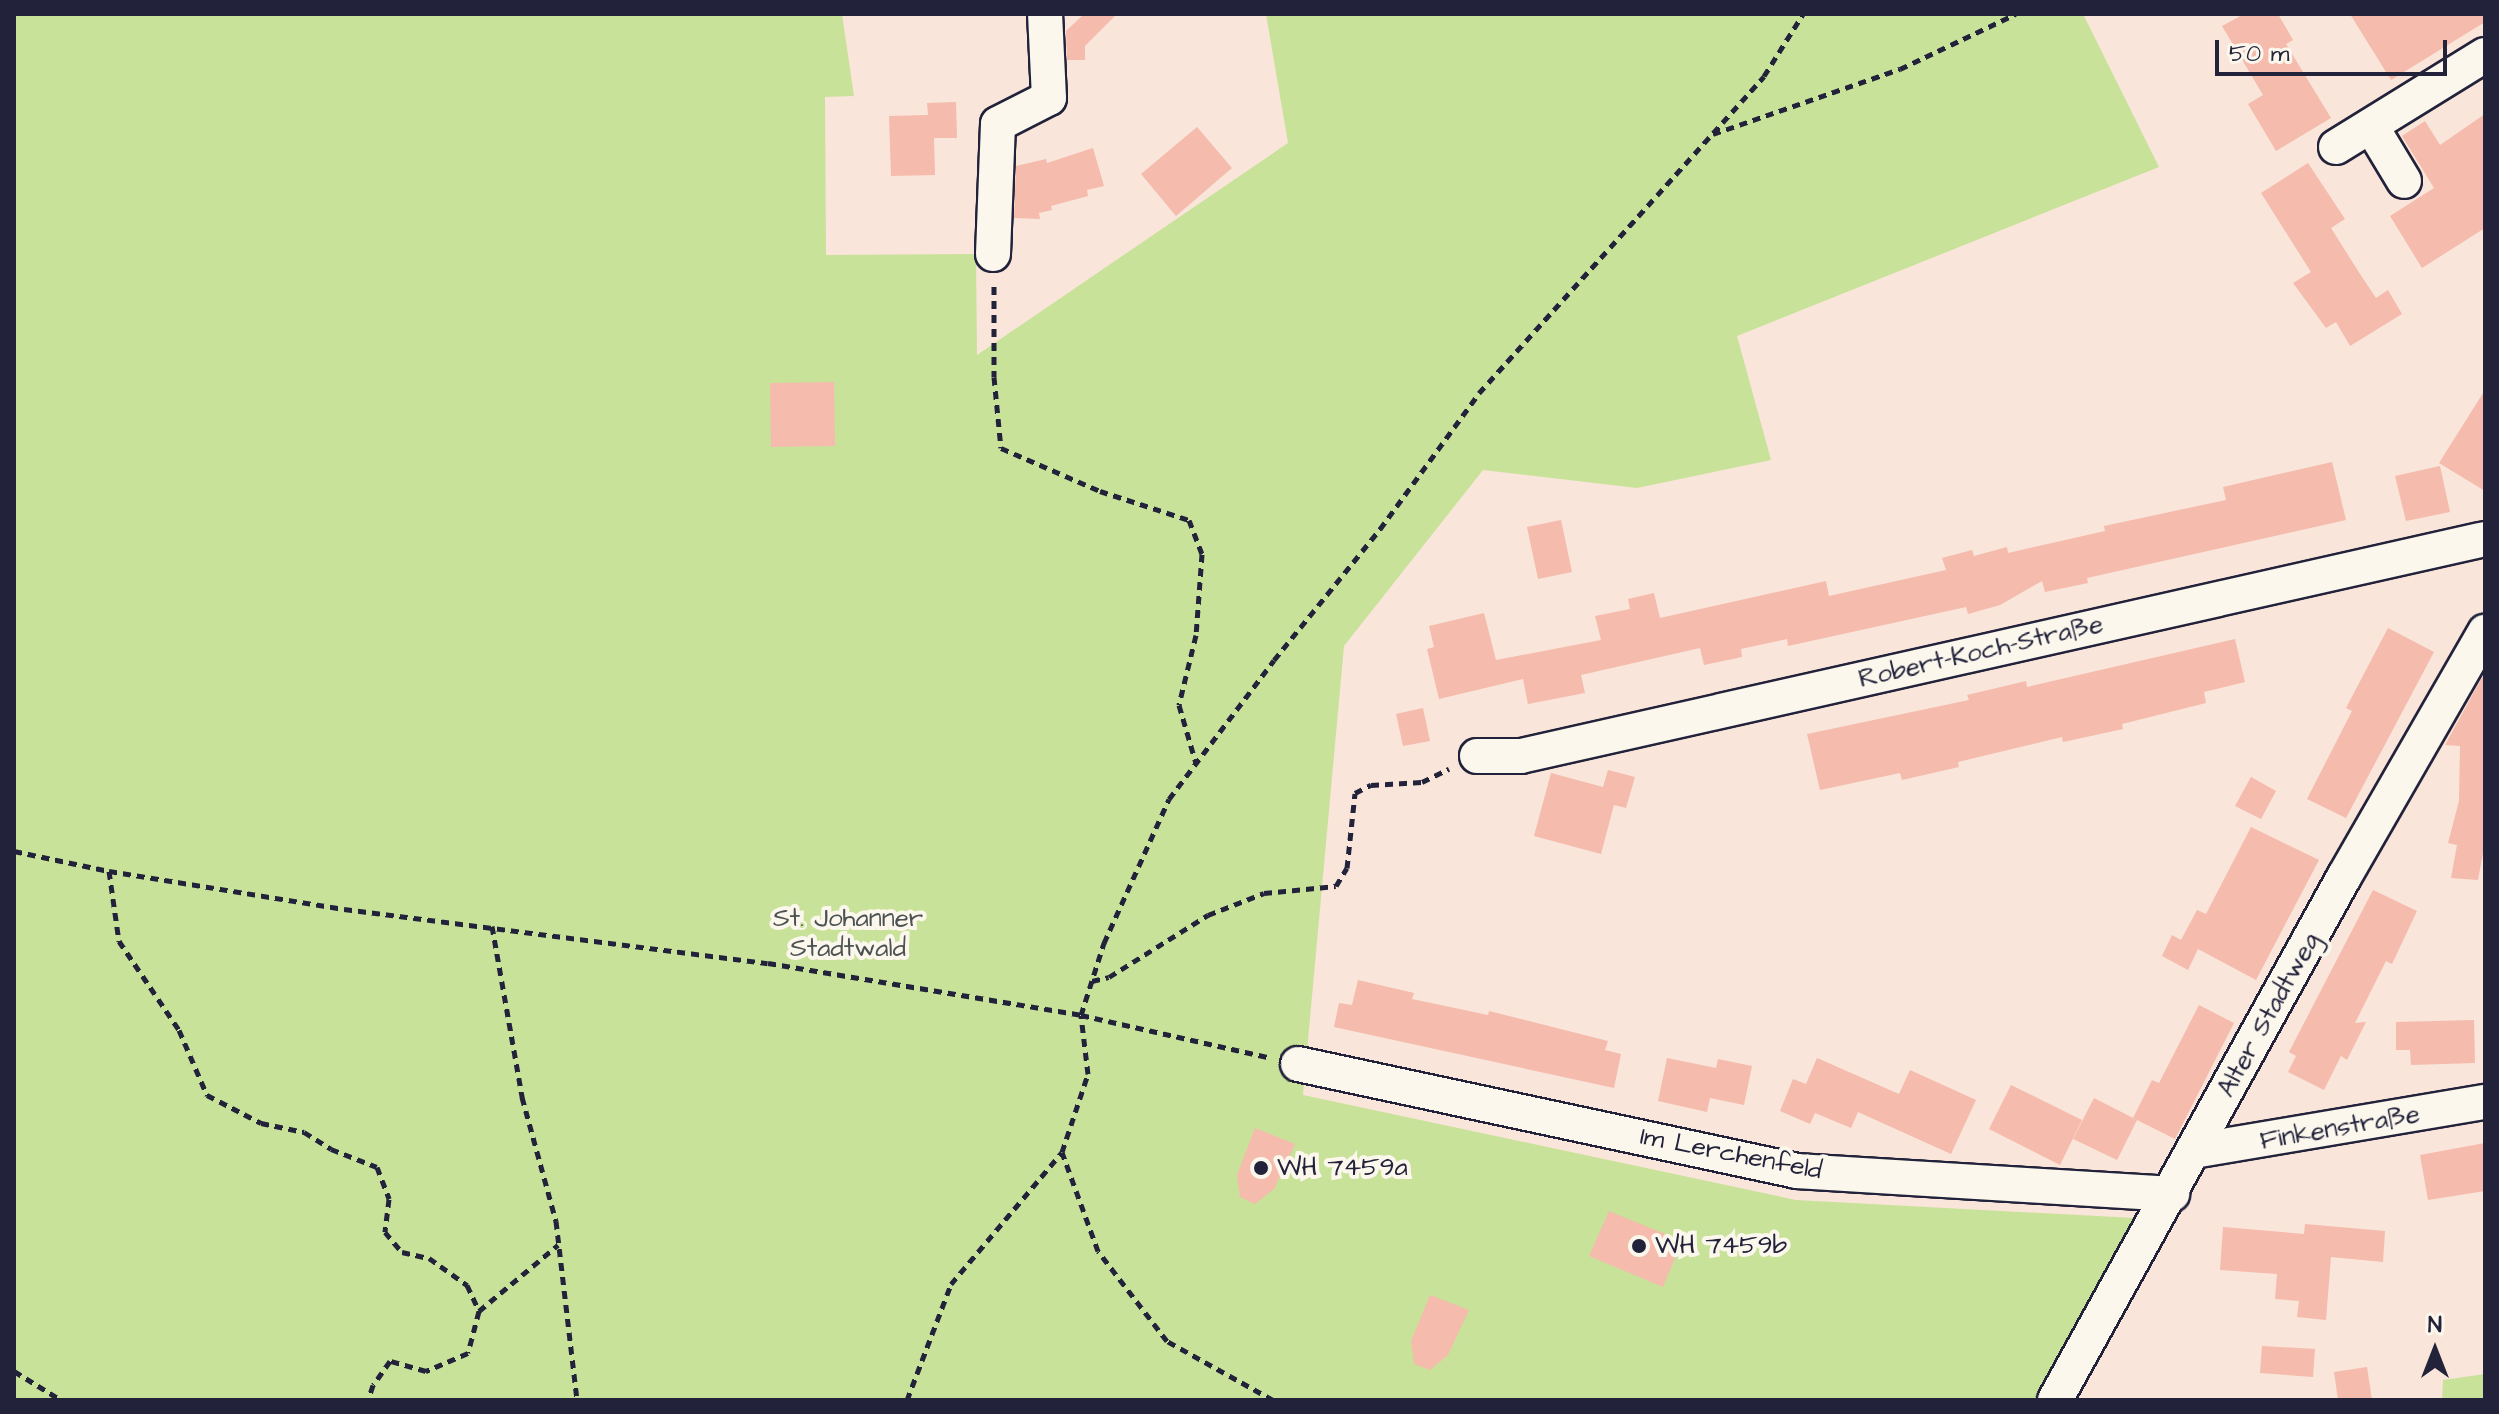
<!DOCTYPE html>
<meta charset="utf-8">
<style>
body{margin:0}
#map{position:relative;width:2499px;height:1414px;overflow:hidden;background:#f9e5d9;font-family:"Architects Daughter",sans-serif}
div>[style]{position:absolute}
.green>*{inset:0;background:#c9e299}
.building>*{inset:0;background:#f5bbad}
.path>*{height:5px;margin-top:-2.5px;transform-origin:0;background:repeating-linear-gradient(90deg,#22223b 0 8px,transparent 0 14px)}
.roads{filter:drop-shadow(2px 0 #22223b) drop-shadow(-2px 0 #22223b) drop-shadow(0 2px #22223b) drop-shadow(0 -2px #22223b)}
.minor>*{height:34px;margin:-17px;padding:0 17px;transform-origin:17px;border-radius:17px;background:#fbf7ec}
.dots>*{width:22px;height:22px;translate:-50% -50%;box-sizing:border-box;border:4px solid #fbf7ec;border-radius:50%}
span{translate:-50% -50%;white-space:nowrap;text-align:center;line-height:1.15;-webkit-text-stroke:8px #fbf7ec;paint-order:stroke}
.street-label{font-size:26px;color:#22223b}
.park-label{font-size:26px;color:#4c5252}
.poi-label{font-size:26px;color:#22223b}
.left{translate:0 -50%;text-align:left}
.frame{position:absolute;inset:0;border:16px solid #22223b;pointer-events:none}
.north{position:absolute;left:2395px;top:1310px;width:80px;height:80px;-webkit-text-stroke:6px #fbf7ec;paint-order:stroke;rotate:0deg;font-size:22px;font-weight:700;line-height:32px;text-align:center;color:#22223b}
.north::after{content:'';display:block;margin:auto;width:28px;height:36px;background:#22223b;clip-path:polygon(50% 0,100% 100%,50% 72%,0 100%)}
.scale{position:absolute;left:2215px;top:40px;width:232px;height:36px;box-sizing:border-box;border:4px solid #22223b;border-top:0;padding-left:10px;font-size:24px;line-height:28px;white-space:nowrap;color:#22223b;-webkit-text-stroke:6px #fbf7ec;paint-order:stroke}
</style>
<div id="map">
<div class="green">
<i style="clip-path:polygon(14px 14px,842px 14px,854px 96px,825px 97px,826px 255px,976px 254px,977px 355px,1288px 143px,1266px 14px,2083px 14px,2159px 167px,1737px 336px,1771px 460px,1637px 488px,1483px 470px,1344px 646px,1303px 1095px,1796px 1200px,2135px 1218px,2039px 1400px,14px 1400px)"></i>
<i style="clip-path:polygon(2485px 1374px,2485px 1400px,2442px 1400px,2443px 1380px)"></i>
</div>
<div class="building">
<i style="clip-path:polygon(1084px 14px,1117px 14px,1085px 46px,1085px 60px,1067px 60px,1066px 31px)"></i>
<i style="clip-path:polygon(2244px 14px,2278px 14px,2293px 40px,2286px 44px,2331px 118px,2276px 151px,2248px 104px,2263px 95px,2222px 26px)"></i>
<i style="clip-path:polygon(2350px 14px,2485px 14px,2485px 22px,2391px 80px)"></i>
<i style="clip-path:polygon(956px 102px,957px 138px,934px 138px,935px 175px,891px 176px,889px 116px,928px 115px,927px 103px)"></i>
<i style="clip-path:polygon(2485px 114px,2485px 228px,2422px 268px,2390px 216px,2434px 188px,2402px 136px,2425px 121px,2440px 145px)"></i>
<i style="clip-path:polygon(1197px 127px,1232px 168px,1176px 216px,1141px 174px)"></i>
<i style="clip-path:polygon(1093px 148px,1104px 186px,1087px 190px,1088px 196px,1051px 206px,1052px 210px,1039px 213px,1040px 219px,1014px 218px,1016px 166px,1046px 159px,1047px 163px)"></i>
<i style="clip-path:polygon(2308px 163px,2345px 219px,2331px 228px,2360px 274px,2376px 298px,2388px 290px,2402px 314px,2350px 346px,2336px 322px,2326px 328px,2293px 283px,2311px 272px,2261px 193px)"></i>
<i style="clip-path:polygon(834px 382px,835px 446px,771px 447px,770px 383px)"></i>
<i style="clip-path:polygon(2485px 390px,2485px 491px,2439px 463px)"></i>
<i style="clip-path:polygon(2332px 462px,2346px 520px,2087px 578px,2088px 583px,2045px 592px,2042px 581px,2000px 605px,1968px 614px,1966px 607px,1788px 646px,1787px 639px,1741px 649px,1742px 657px,1704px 665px,1700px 648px,1581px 675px,1585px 693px,1528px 704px,1523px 679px,1439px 699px,1427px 649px,1434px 647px,1429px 626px,1484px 613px,1496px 660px,1601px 640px,1595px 616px,1630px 609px,1628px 599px,1654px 593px,1660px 618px,1826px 581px,1829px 596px,1946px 570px,1942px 558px,1972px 550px,1974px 556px,2007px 547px,2008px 553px,2105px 531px,2104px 526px,2226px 500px,2223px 487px)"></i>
<i style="clip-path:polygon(2440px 466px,2450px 512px,2406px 521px,2395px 476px)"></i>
<i style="clip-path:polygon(1561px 520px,1572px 572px,1538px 579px,1527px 527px)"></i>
<i style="clip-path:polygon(2388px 628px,2434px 652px,2346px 818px,2307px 799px,2352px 711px,2346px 708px)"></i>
<i style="clip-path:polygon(2235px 639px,2245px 682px,2204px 692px,2206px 703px,2122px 724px,2123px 729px,2063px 742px,2062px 737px,1958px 762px,1959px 767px,1902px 780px,1900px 773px,1820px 790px,1807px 734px,1969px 700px,1967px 695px,2026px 681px,2027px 687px)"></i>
<i style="clip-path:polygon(2485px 672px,2485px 842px,2478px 880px,2451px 878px,2457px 845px,2448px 843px,2459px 801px,2460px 746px,2445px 745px)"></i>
<i style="clip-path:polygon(1423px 708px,1430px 741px,1403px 746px,1396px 714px)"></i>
<i style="clip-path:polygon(1608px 770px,1635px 777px,1626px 808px,1614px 805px,1601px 854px,1534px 836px,1551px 773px,1603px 787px)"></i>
<i style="clip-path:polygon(2251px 777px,2276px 791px,2261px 819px,2235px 806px)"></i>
<i style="clip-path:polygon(2251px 827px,2319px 860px,2256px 980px,2198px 949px,2188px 970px,2162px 956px,2172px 935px,2181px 940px,2197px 910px,2206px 914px)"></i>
<i style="clip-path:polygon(2373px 890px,2417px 911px,2392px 964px,2386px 961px,2355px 1023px,2366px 1022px,2347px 1060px,2341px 1056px,2324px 1090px,2288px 1072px,2296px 1056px,2289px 1052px)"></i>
<i style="clip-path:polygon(1358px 980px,1414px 993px,1412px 999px,1488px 1015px,1489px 1011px,1608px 1041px,1605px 1050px,1621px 1054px,1614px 1088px,1334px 1027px,1339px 1003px,1352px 1005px)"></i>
<i style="clip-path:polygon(2199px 1005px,2234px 1023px,2175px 1139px,2133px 1118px,2152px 1080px,2159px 1083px)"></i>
<i style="clip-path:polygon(2474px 1020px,2475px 1063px,2411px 1065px,2410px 1050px,2396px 1050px,2396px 1022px)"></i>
<i style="clip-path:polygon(1667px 1058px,1716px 1068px,1718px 1059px,1752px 1066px,1744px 1105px,1710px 1098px,1707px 1112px,1658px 1101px)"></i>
<i style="clip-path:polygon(1817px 1058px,1899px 1094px,1910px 1070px,1976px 1100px,1951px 1154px,1858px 1112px,1851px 1128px,1815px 1113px,1810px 1124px,1780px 1111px,1793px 1079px,1806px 1084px)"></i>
<i style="clip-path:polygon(2011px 1085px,2082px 1120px,2060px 1165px,1989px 1129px)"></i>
<i style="clip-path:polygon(2094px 1098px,2137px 1120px,2117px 1160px,2073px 1139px)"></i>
<i style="clip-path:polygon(1255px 1128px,1295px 1144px,1274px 1189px,1255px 1204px,1240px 1197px,1237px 1175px)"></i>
<i style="clip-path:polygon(2485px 1143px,2485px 1191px,2428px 1200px,2420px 1155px)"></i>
<i style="clip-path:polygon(1609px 1211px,1682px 1241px,1663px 1287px,1589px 1256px)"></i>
<i style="clip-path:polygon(2305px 1224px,2385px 1231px,2383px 1262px,2331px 1257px,2326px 1320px,2297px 1317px,2299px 1301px,2275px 1299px,2277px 1274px,2220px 1270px,2223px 1227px,2304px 1234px)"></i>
<i style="clip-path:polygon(1430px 1295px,1469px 1310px,1448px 1355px,1430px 1370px,1414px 1364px,1411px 1341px)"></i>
<i style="clip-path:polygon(2262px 1346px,2315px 1349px,2313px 1377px,2260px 1373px)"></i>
<i style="clip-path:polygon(2367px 1367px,2372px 1400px,2338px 1400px,2334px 1372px)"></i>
</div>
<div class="path">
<i style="left:1713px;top:134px;width:198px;rotate:-19.2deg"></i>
<i style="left:1900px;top:69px;width:128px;rotate:-25.4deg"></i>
<i style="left:994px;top:286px;width:91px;rotate:90deg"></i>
<i style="left:994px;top:377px;width:71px;rotate:84.4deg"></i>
<i style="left:1001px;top:448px;width:108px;rotate:23.5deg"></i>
<i style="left:1100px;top:491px;width:94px;rotate:18deg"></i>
<i style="left:1189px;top:520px;width:36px;rotate:69deg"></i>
<i style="left:1202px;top:554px;width:81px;rotate:94.2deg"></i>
<i style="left:1196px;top:635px;width:72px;rotate:103.7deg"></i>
<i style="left:1179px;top:705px;width:60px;rotate:73.7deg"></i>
<i style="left:14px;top:350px;width:2px"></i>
<i style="left:14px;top:851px;width:97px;rotate:11.9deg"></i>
<i style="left:109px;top:871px;width:238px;rotate:9.2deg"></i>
<i style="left:344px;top:909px;width:427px;rotate:7.3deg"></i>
<i style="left:768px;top:963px;width:317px;rotate:9.4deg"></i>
<i style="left:1081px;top:1015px;width:191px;rotate:12.7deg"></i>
<i style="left:109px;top:871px;width:71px;rotate:81.9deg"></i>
<i style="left:119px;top:941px;width:107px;rotate:56deg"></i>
<i style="left:179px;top:1030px;width:71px;rotate:66.7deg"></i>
<i style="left:207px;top:1095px;width:61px;rotate:27.4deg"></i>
<i style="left:261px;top:1123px;width:44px;rotate:11.8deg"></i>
<i style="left:304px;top:1132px;width:32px;rotate:32deg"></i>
<i style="left:331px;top:1149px;width:49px;rotate:21.4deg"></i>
<i style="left:377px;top:1167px;width:34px;rotate:69deg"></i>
<i style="left:389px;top:1199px;width:33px;rotate:97deg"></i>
<i style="left:385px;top:1232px;width:26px;rotate:50deg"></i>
<i style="left:402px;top:1252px;width:28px;rotate:13deg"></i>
<i style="left:429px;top:1258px;width:47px;rotate:35.4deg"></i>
<i style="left:467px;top:1285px;width:29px;rotate:65deg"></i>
<i style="left:479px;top:1311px;width:43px;rotate:104.7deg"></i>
<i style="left:468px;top:1353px;width:46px;rotate:156.8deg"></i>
<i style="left:426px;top:1371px;width:37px;rotate:-164deg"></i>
<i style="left:390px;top:1361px;width:29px;rotate:125deg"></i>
<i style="left:373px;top:1385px;width:16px;rotate:108deg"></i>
<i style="left:492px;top:926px;width:174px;rotate:80deg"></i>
<i style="left:522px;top:1097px;width:129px;rotate:74.7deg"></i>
<i style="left:556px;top:1221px;width:180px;rotate:83.3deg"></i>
<i style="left:1092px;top:981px;width:17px;rotate:-13deg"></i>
<i style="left:1109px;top:977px;width:117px;rotate:-32.1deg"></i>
<i style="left:1208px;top:915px;width:60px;rotate:-21.4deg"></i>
<i style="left:1264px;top:893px;width:72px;rotate:-5.6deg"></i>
<i style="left:1336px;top:886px;width:21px;rotate:-59deg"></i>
<i style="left:1347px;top:868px;width:75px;rotate:-83.9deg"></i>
<i style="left:1355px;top:793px;width:18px;rotate:-27deg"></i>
<i style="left:1371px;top:785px;width:51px;rotate:-3.4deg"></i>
<i style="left:1422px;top:782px;width:30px;rotate:-26deg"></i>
<i style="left:479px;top:1311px;width:103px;rotate:-39.9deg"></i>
<i style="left:14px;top:1371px;width:55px;rotate:31.7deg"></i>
<i style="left:907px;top:1400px;width:124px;rotate:-69.2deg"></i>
<i style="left:951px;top:1284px;width:172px;rotate:-49.9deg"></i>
<i style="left:1273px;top:1400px;width:121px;rotate:-150.9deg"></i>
<i style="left:1167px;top:1341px;width:113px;rotate:-127.5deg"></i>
<i style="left:1098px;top:1251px;width:105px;rotate:-110deg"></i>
<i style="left:1062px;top:1152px;width:82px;rotate:-71.6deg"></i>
<i style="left:1088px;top:1074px;width:59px;rotate:-96.8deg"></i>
<i style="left:1081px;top:1015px;width:76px;rotate:-72.3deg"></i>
<i style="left:1104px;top:943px;width:158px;rotate:-65.7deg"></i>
<i style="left:1169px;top:799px;width:174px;rotate:-52.9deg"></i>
<i style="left:1274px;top:660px;width:169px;rotate:-51deg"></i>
<i style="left:1380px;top:529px;width:168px;rotate:-53.9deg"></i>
<i style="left:1479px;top:393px;width:426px;rotate:-48deg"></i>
<i style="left:1764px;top:76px;width:73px;rotate:-57.8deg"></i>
</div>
<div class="roads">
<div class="minor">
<i style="left:2371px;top:126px;width:64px;rotate:59deg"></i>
<i style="left:2336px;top:147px;width:175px;rotate:-31.7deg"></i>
<i style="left:993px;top:254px;width:130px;rotate:-87.8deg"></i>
<i style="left:998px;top:124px;width:57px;rotate:-27deg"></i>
<i style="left:1049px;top:98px;width:84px;rotate:-92.7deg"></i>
<i style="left:1477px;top:756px;width:44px"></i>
<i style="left:1521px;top:756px;width:988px;rotate:-12.69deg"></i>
<i style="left:1298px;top:1064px;width:510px;rotate:12.1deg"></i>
<i style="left:1797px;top:1171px;width:376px;rotate:3.5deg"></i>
<i style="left:2194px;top:1151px;width:295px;rotate:-9.6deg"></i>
<i style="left:2055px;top:1400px;width:598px;rotate:-61.08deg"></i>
<i style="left:2344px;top:877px;width:283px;rotate:-60.1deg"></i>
</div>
</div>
<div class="dots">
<i style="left:1261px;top:1168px;background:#22223b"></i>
<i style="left:1639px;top:1246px;background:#22223b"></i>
</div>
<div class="street-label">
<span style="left:1981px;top:652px;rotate:-13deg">Robert-Koch-Straße</span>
<span style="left:2269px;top:1015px;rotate:-61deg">Alter Stadtweg</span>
<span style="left:2340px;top:1128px;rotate:-10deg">Finkenstraße</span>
<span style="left:1731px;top:1154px;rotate:11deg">Im Lerchenfeld</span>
</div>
<div class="park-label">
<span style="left:848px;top:934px">St. Johanner<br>Stadtwald</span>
</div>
<div class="poi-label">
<span class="left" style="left:1277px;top:1168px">WH 7459a</span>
<span class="left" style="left:1655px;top:1246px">WH 7459b</span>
</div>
<div class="frame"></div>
<div class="north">N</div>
<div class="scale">50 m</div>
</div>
